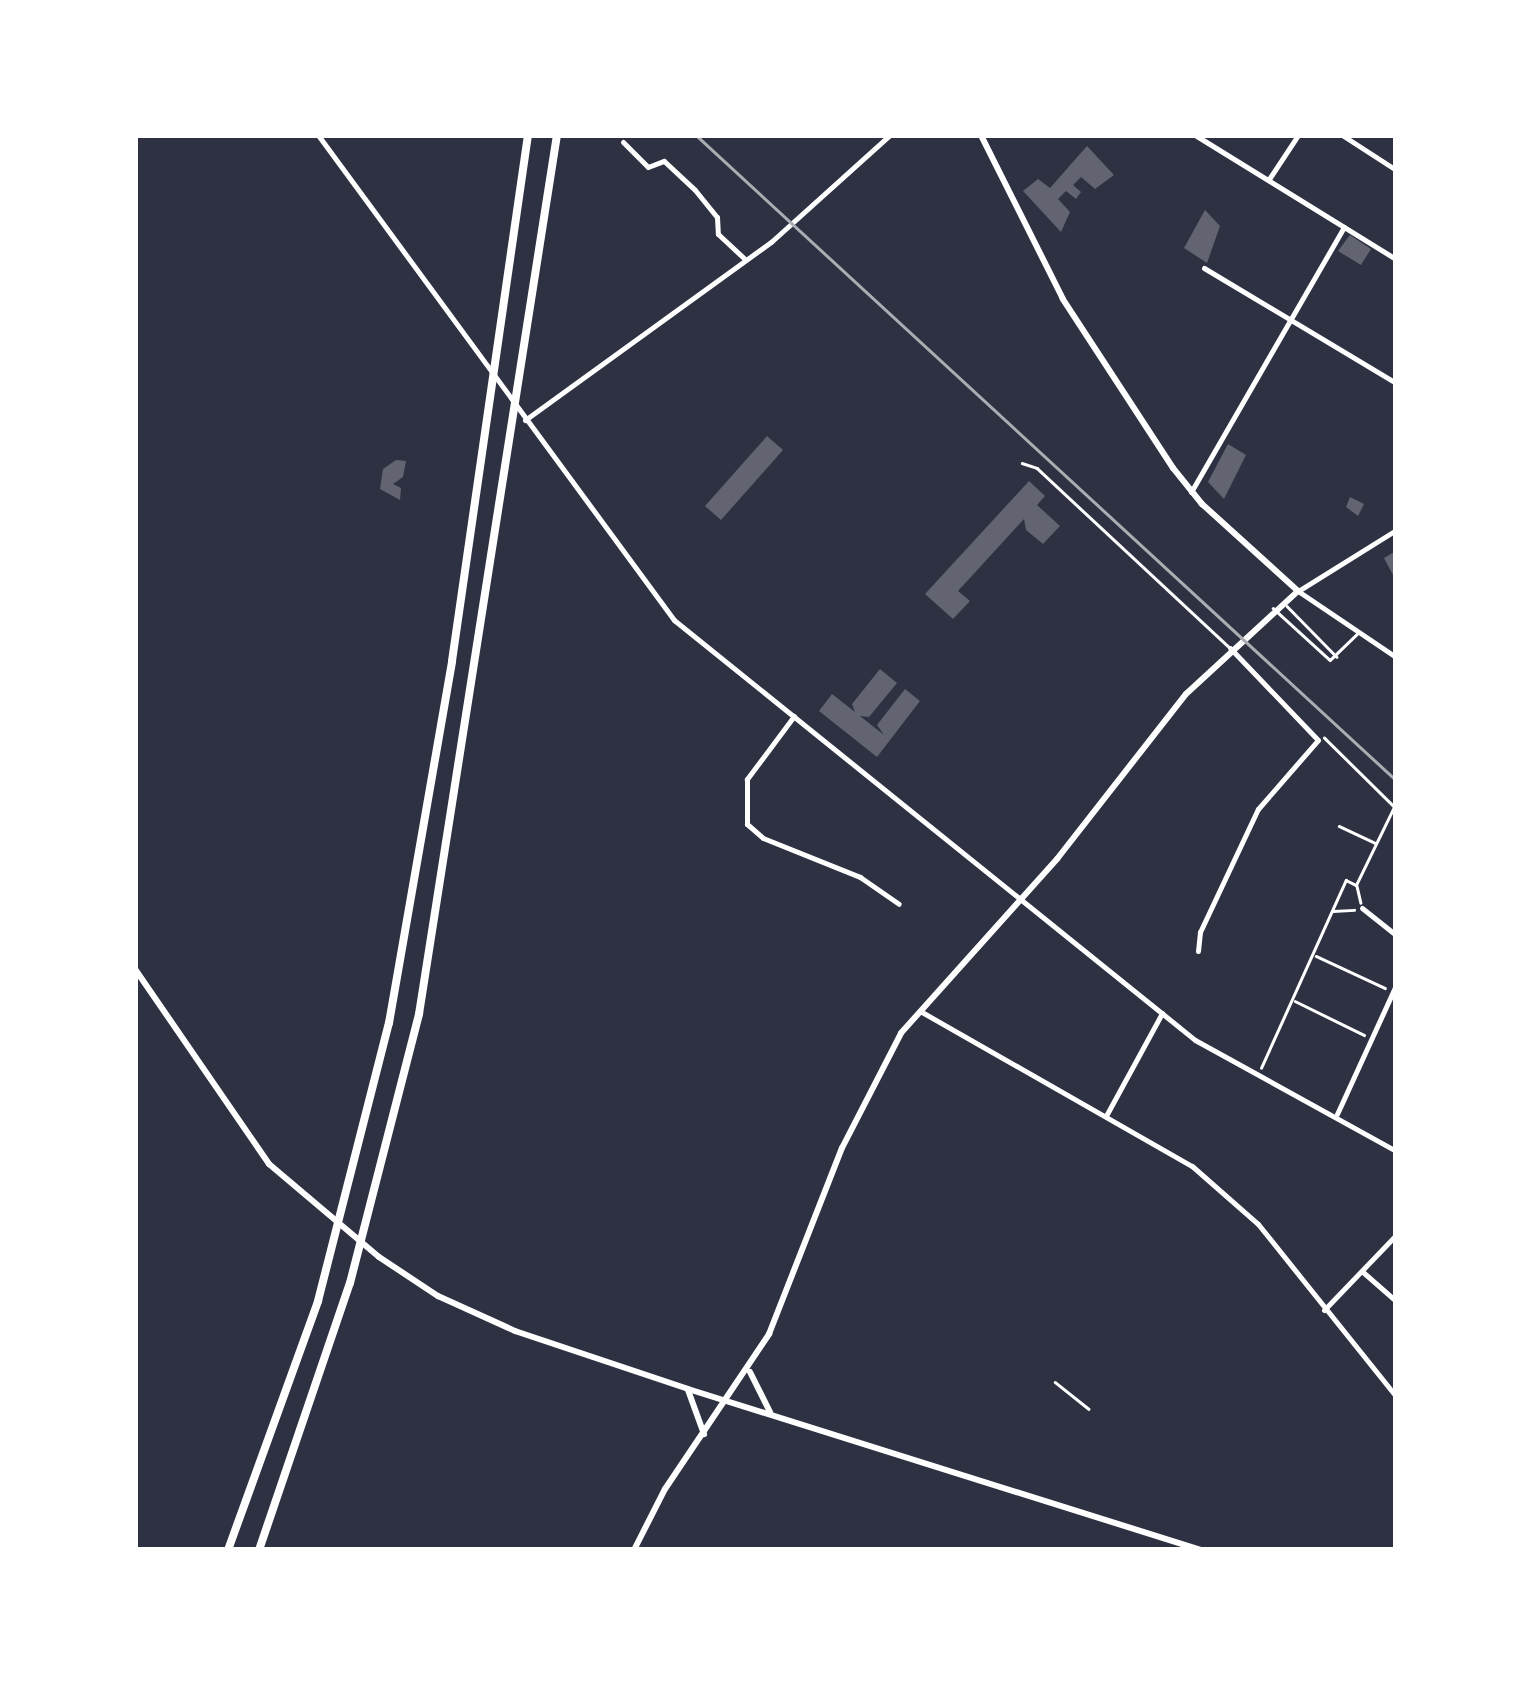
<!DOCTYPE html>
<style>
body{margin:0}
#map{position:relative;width:1531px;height:1685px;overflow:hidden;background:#2d3142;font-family:"Varela Round",sans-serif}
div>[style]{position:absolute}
.building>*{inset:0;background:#626471}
.path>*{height:2.5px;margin:-1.25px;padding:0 1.25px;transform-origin:1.25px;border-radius:1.25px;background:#fff}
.service>*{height:2.5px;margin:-1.25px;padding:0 1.25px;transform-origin:1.25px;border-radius:1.25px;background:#fff}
.minor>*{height:5px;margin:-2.5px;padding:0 2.5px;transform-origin:2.5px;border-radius:2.5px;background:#fff}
.tertiary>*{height:5px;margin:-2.5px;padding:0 2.5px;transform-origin:2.5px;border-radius:2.5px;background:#fff}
.secondary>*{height:6px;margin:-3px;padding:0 3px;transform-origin:3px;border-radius:3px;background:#fff}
.motorway>*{height:8px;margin:-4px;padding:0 4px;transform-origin:4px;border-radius:4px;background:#fff}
.tram>*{height:2.5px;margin:-1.25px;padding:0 1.25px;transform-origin:1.25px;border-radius:1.25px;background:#abadb3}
span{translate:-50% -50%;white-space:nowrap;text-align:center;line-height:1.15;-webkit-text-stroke:10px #fff;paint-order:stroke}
.frame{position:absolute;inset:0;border:138px solid #fff;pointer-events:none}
</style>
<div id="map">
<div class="building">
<i style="clip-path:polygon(1087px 146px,1114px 175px,1095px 189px,1081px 177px,1073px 185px,1081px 192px,1076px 199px,1066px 191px,1058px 199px,1070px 212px,1061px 232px,1023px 191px,1038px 179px,1050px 188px)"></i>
<i style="clip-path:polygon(1205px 210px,1220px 226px,1207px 263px,1184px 248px)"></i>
<i style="clip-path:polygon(1350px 235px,1371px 249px,1361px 265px,1338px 251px)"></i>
<i style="clip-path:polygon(767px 436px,783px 450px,721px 520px,705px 506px)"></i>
<i style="clip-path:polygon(1228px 444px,1246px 455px,1224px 499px,1208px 482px)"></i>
<i style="clip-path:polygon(396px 460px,406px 461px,403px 477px,393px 484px,401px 488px,400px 500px,380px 489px,383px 469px)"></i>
<i style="clip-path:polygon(1029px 481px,1045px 496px,1037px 505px,1060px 526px,1043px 544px,1026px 530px,1024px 519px,958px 591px,970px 601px,953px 619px,925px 594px)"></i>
<i style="clip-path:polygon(1350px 497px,1364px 504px,1358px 516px,1346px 507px)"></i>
<i style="clip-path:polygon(1396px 551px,1396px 574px,1393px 575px,1384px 558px)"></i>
<i style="clip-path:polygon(880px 669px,897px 683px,869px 717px,860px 716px,884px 735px,877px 725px,905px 689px,920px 701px,877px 757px,819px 711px,832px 694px,855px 712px,852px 704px)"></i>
</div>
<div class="path">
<i style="left:1339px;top:826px;width:40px;rotate:25deg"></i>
<i style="left:1357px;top:886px;width:17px;rotate:77deg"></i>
<i style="left:1333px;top:911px;width:21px;rotate:-3deg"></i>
<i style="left:1316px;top:956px;width:76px;rotate:24.9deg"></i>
<i style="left:1295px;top:1001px;width:77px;rotate:26.2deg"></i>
<i style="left:1261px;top:1068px;width:206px;rotate:-65.7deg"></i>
<i style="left:1346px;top:880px;width:11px;rotate:27deg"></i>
<i style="left:1356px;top:885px;width:87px;rotate:-64deg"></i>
<i style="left:1394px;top:807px;width:98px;rotate:-135.4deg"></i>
<i style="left:1055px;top:1382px;width:43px;rotate:38.5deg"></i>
</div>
<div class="service">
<i style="left:1022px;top:463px;width:16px;rotate:18deg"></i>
<i style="left:1037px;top:468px;width:262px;rotate:43deg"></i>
<i style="left:1287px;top:606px;width:71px;rotate:45.6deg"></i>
<i style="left:1273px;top:608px;width:77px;rotate:42.4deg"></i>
<i style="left:1330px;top:660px;width:37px;rotate:-44deg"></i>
</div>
<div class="minor">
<i style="left:1195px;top:135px;width:236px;rotate:31.7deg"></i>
<i style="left:1342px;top:135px;width:64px;rotate:32.9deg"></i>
<i style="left:623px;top:142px;width:35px;rotate:45deg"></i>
<i style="left:648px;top:167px;width:17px;rotate:-21deg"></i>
<i style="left:664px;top:161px;width:42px;rotate:43.1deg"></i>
<i style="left:695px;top:190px;width:35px;rotate:51deg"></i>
<i style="left:717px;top:217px;width:17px;rotate:87deg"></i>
<i style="left:718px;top:234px;width:37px;rotate:43deg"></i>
<i style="left:1269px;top:179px;width:53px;rotate:-56.6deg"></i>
<i style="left:1204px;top:268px;width:224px;rotate:30.9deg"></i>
<i style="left:525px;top:420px;width:304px;rotate:-35.9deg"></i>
<i style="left:771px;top:242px;width:160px;rotate:-42deg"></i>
<i style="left:1191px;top:492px;width:306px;rotate:-60deg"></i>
<i style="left:794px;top:716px;width:79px;rotate:126.7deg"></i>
<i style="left:747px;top:779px;width:45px;rotate:90deg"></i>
<i style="left:747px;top:824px;width:21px;rotate:41deg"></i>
<i style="left:763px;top:838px;width:105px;rotate:21.9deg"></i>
<i style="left:860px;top:877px;width:47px;rotate:34.7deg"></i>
<i style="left:1362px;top:908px;width:43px;rotate:38.5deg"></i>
<i style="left:1198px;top:951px;width:19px;rotate:-84deg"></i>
<i style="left:1200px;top:932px;width:136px;rotate:-64.8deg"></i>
<i style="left:1258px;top:809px;width:91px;rotate:-49deg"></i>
<i style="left:1318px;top:740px;width:127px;rotate:-133.7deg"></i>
<i style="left:920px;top:1011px;width:313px;rotate:29.7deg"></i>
<i style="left:1192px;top:1166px;width:88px;rotate:41.3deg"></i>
<i style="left:1258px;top:1224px;width:221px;rotate:51.3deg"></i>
<i style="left:1107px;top:1114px;width:115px;rotate:-61.4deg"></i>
<i style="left:1337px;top:1114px;width:142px;rotate:-65.4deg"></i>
<i style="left:1364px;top:1273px;width:43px;rotate:41.2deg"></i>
<i style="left:1324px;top:1310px;width:104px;rotate:-46.2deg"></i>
</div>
<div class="tertiary">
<i style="left:318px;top:135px;width:602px;rotate:53.72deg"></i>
<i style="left:674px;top:620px;width:669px;rotate:38.87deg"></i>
<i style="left:1195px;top:1040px;width:230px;rotate:28.9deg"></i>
<i style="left:1396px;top:530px;width:115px;rotate:148.1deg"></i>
<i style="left:1298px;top:591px;width:118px;rotate:34deg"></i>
</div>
<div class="secondary">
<i style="left:135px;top:969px;width:237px;rotate:55.5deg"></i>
<i style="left:269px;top:1164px;width:144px;rotate:40.2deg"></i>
<i style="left:379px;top:1257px;width:71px;rotate:33.5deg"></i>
<i style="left:438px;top:1296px;width:85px;rotate:24.4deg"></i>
<i style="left:515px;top:1331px;width:182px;rotate:18.5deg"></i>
<i style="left:688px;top:1389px;width:538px;rotate:17.42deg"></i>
<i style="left:750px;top:1372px;width:45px;rotate:63.4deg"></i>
<i style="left:688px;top:1390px;width:47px;rotate:70deg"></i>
<i style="left:634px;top:1550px;width:68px;rotate:-63.1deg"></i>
<i style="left:665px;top:1489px;width:187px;rotate:-56.1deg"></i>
<i style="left:769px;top:1334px;width:200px;rotate:-68.6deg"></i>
<i style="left:842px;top:1148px;width:129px;rotate:-62.8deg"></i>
<i style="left:901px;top:1033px;width:234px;rotate:-48.1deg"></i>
<i style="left:1057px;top:859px;width:209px;rotate:-52deg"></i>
<i style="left:1186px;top:694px;width:152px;rotate:-42.6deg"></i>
<i style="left:1298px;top:591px;width:130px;rotate:-137.8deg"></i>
<i style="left:1202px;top:504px;width:46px;rotate:-128.9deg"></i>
<i style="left:1173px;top:468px;width:202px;rotate:-123.1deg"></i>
<i style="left:1063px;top:299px;width:183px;rotate:-116.6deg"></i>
</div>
<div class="motorway">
<i style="left:228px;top:1550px;width:265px;rotate:-70.1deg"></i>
<i style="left:318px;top:1301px;width:287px;rotate:-75.7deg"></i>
<i style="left:389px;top:1023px;width:367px;rotate:-80.1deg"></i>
<i style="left:452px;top:661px;width:531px;rotate:-81.78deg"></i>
<i style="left:259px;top:1550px;width:282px;rotate:-71.2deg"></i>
<i style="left:350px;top:1283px;width:278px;rotate:-75.6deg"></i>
<i style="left:419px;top:1014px;width:890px;rotate:-81.08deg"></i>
</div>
<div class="tram">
<i style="left:696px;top:135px;width:952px;rotate:42.66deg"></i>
</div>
<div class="frame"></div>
</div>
